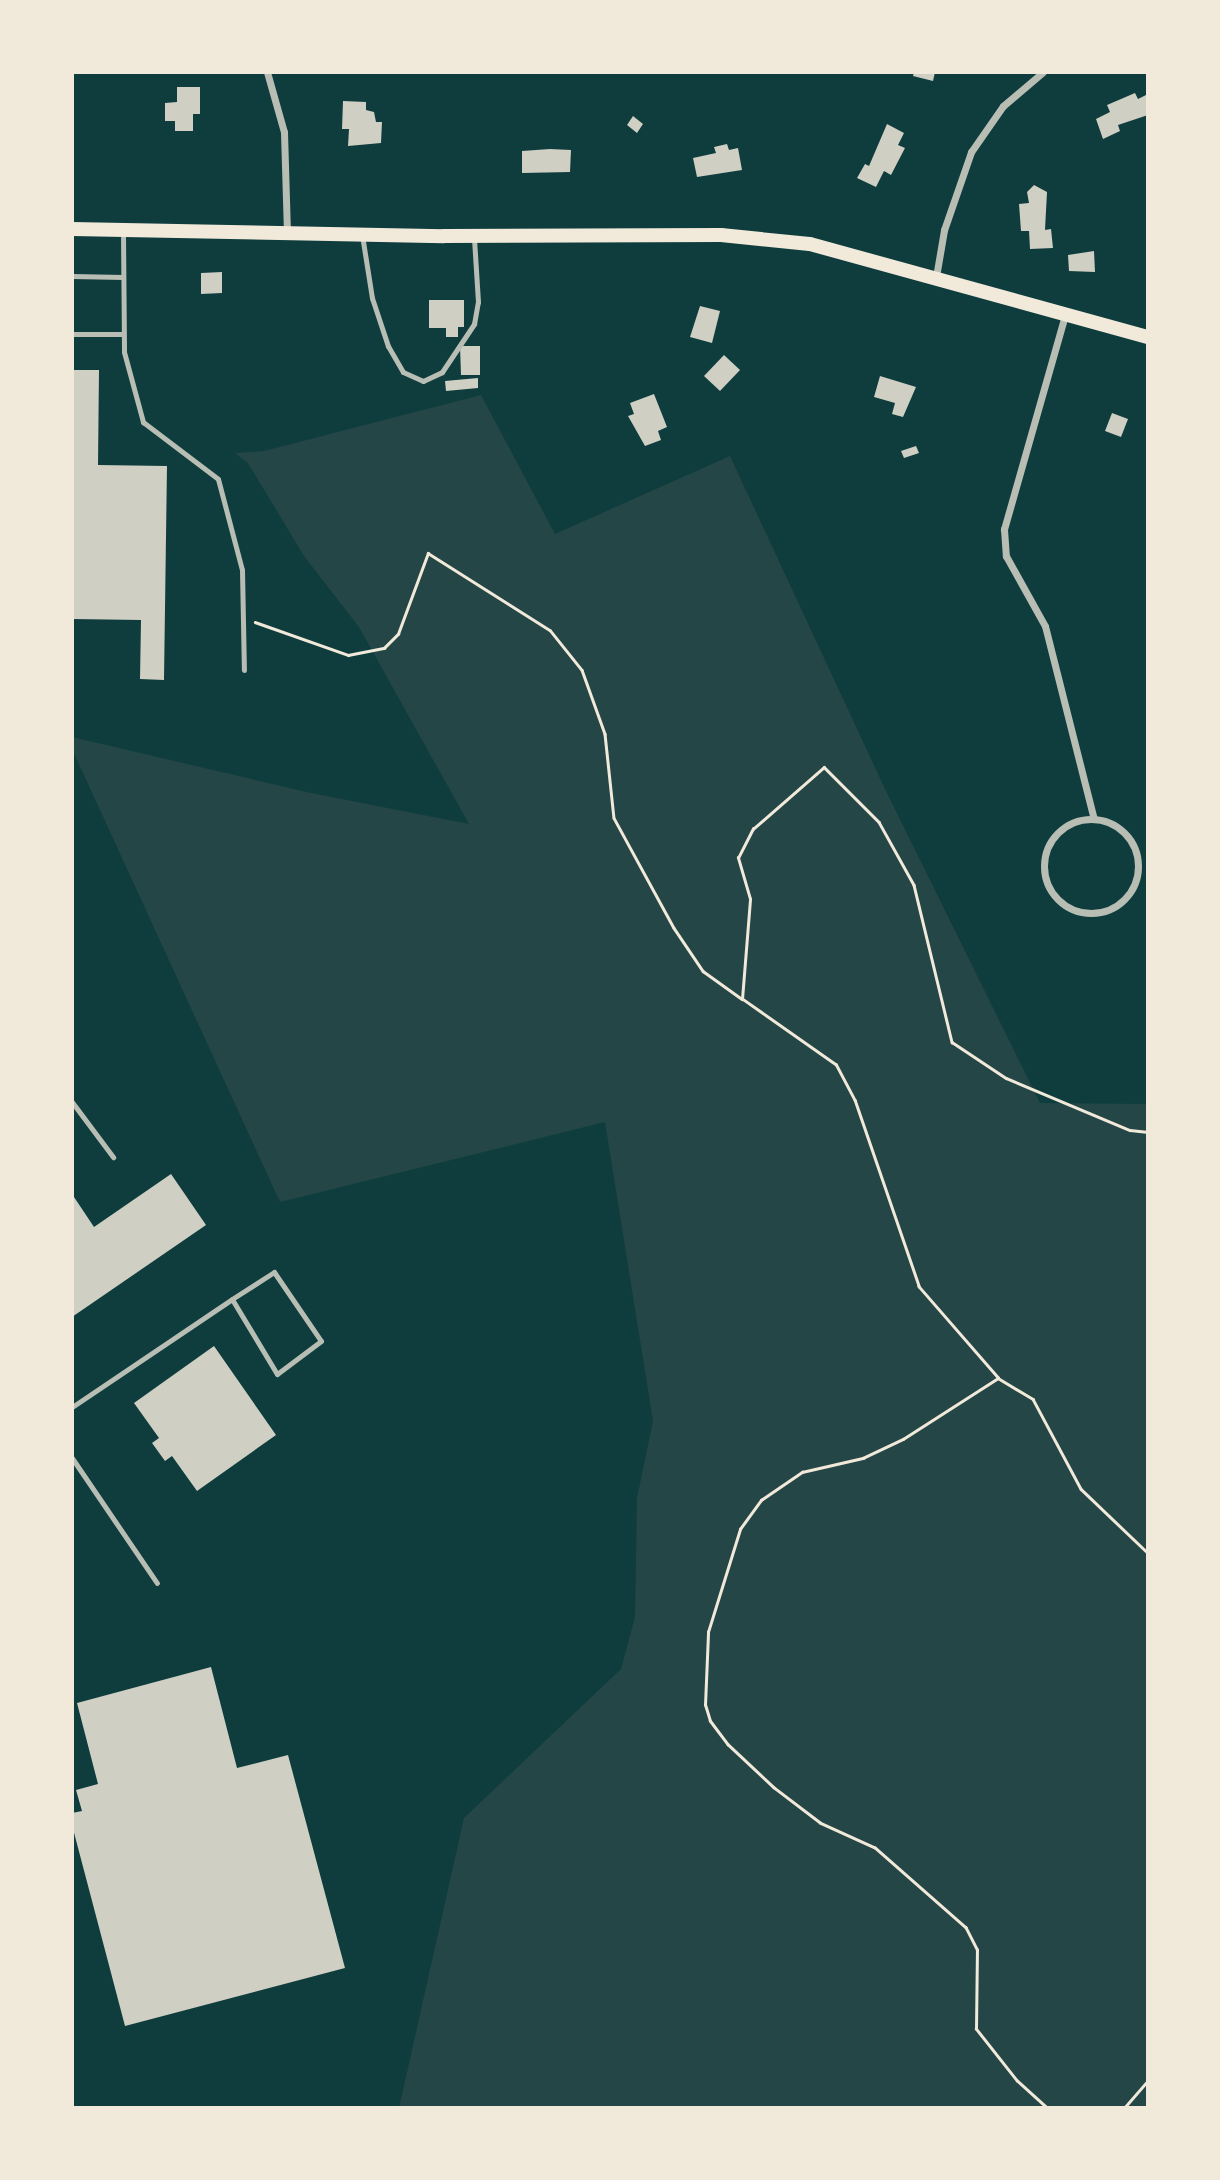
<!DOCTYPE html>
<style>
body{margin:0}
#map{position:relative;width:1220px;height:2180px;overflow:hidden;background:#0f3d3e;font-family:"Fira Sans Condensed",sans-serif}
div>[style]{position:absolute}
.green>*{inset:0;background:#244646}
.building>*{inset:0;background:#cfcfc3}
.path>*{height:2.5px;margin:-1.25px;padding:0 1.25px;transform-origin:1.25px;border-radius:1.25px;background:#f1e9da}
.service>*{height:5px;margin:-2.5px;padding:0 2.5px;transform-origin:2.5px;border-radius:2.5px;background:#b8beb3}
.minor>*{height:7px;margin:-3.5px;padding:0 3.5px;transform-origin:3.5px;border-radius:3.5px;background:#b8beb3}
.minor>.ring{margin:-3.5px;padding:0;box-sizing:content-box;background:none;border:7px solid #b8beb3;border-radius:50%}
.secondary>*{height:14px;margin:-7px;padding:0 7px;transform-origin:7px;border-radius:7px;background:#f1e9da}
span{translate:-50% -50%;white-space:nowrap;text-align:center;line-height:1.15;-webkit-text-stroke:7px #f1e9da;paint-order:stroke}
.frame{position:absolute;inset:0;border:74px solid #f1e9da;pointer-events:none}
</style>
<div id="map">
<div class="green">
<i style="clip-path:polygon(481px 395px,555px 534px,730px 456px,885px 789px,1040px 1103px,1148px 1104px,1148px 2108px,399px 2108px,464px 1818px,621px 1669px,635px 1617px,637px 1498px,653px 1421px,605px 1122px,280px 1202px,72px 749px,72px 737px,311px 793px,469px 824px,359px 627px,304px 556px,248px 463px,235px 453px,264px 451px)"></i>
</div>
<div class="building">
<i style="clip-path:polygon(914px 72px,935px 72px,933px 81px,913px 76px)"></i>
<i style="clip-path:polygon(177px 87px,200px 87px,200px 114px,193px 114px,193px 131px,175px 131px,175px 121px,165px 121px,165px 103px,177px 102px)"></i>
<i style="clip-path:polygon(1135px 93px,1138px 99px,1148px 94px,1148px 115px,1118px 125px,1120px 131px,1103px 139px,1096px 119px,1110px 112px,1107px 105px)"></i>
<i style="clip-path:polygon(343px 101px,366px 102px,366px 110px,374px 112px,376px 122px,382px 122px,381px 143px,348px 146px,349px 129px,342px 129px)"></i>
<i style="clip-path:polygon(633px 116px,643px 124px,637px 133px,627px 125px)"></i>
<i style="clip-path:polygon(887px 124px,904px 133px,898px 145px,905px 148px,891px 175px,884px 171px,876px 187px,857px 178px,865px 164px,869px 166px)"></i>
<i style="clip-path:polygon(727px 144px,729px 150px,738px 148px,742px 170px,697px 177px,693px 158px,716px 153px,714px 147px)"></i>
<i style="clip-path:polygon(550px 149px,571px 150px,570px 172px,522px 173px,522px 151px)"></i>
<i style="clip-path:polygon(1034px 185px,1047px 192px,1045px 230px,1051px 229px,1053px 248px,1030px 249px,1029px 231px,1021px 231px,1019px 204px,1029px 203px,1027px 192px)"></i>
<i style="clip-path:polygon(1094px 251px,1095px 272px,1069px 271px,1068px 255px)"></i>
<i style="clip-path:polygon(222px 272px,222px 293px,201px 294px,201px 273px)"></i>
<i style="clip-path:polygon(429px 300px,464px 300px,464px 327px,458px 327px,458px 337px,446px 337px,446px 328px,429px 328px)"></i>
<i style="clip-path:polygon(700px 306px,720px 311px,712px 343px,690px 337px)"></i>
<i style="clip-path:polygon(460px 346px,480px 346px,480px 375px,461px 375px)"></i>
<i style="clip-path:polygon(724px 355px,740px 370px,720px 391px,704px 376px)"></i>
<i style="clip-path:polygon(72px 370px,99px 370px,98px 465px,167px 466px,164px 680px,140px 679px,141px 620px,72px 619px)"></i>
<i style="clip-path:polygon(880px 376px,916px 387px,903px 417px,892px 414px,895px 403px,874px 397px)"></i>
<i style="clip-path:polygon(478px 378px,478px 388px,446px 391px,445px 381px)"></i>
<i style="clip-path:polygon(654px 394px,667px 427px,658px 431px,661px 440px,645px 446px,628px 416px,634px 414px,630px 403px)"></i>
<i style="clip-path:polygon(1112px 413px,1128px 419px,1121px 437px,1105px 431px)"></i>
<i style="clip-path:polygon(916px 446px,919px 453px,904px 458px,901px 451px)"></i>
<i style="clip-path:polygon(171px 1174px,206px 1225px,72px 1317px,72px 1194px,94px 1227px)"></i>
<i style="clip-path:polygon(214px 1346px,276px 1435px,197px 1491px,172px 1456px,165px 1461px,152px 1443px,159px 1438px,134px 1403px)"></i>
<i style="clip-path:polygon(211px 1667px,237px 1768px,288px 1755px,345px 1968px,125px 2026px,72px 1825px,72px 1813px,82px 1811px,76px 1790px,98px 1784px,77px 1703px)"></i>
</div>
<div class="path">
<i style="left:255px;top:622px;width:99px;rotate:19.5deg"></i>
<i style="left:348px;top:655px;width:37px;rotate:-11deg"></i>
<i style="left:384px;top:648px;width:20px;rotate:-45deg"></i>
<i style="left:398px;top:634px;width:86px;rotate:-69.7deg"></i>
<i style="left:428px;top:553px;width:144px;rotate:32.3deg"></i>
<i style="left:550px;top:630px;width:51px;rotate:51.3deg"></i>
<i style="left:582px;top:670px;width:68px;rotate:70.2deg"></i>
<i style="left:605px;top:734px;width:84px;rotate:83.9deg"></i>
<i style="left:614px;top:818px;width:125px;rotate:61.4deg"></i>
<i style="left:674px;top:928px;width:52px;rotate:56deg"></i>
<i style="left:703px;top:971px;width:48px;rotate:35.7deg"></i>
<i style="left:998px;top:1378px;width:41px;rotate:31deg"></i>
<i style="left:1033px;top:1399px;width:102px;rotate:61.9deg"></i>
<i style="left:1081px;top:1489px;width:93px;rotate:43.7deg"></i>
<i style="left:1047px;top:2108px;width:40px;rotate:-138deg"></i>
<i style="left:1017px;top:2081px;width:66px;rotate:-128.3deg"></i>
<i style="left:976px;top:2029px;width:79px;rotate:-89.3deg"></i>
<i style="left:977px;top:1950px;width:25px;rotate:-117deg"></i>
<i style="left:966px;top:1928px;width:121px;rotate:-138.7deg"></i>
<i style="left:875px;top:1848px;width:60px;rotate:-155.6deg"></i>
<i style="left:820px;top:1823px;width:58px;rotate:-142.7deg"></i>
<i style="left:774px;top:1788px;width:63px;rotate:-136.9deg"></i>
<i style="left:728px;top:1745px;width:30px;rotate:-127deg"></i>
<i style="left:710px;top:1721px;width:17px;rotate:-107deg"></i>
<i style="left:705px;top:1705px;width:73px;rotate:-87.6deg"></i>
<i style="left:708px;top:1632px;width:108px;rotate:-72.7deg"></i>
<i style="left:740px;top:1529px;width:36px;rotate:-54deg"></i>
<i style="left:761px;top:1500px;width:50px;rotate:-34.3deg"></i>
<i style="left:802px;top:1472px;width:63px;rotate:-12.9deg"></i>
<i style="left:863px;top:1458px;width:44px;rotate:-25.4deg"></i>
<i style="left:903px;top:1439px;width:113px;rotate:-32.7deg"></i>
<i style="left:998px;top:1378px;width:121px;rotate:-131deg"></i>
<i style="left:919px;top:1287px;width:197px;rotate:-109deg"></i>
<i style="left:855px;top:1101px;width:41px;rotate:-117.8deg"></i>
<i style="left:836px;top:1065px;width:115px;rotate:-144.9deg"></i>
<i style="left:742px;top:999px;width:100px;rotate:-85.4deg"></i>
<i style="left:750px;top:899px;width:43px;rotate:-106.3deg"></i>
<i style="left:738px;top:858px;width:33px;rotate:-63deg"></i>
<i style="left:753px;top:829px;width:94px;rotate:-41.1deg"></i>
<i style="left:824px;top:767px;width:78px;rotate:45deg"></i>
<i style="left:879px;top:822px;width:72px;rotate:60.9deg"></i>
<i style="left:914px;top:885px;width:162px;rotate:76.4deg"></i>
<i style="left:952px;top:1042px;width:65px;rotate:33.7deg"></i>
<i style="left:1006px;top:1078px;width:134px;rotate:22.8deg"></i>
<i style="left:1130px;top:1130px;width:18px;rotate:6deg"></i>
<i style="left:1124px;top:2108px;width:37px;rotate:-49deg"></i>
</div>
<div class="service">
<i style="left:123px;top:233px;width:119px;rotate:89.5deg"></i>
<i style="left:124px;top:352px;width:73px;rotate:74.8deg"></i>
<i style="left:143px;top:422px;width:94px;rotate:37.2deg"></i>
<i style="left:218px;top:479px;width:94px;rotate:75.2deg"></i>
<i style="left:242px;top:570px;width:100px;rotate:88.9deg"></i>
<i style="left:362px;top:235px;width:64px;rotate:81deg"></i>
<i style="left:372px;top:298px;width:51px;rotate:71.6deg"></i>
<i style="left:388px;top:346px;width:30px;rotate:60deg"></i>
<i style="left:403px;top:372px;width:22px;rotate:24deg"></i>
<i style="left:423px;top:381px;width:21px;rotate:-25deg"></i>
<i style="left:442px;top:372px;width:58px;rotate:-56.3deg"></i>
<i style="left:474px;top:324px;width:22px;rotate:-80deg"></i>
<i style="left:478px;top:302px;width:63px;rotate:-93.6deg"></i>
<i style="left:72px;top:276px;width:51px;rotate:1.1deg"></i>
<i style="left:72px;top:334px;width:51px"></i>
<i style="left:72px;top:1102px;width:69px;rotate:53.3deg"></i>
<i style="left:72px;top:1407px;width:193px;rotate:-34deg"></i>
<i style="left:232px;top:1299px;width:50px;rotate:-32.7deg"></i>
<i style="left:274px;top:1272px;width:83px;rotate:55.7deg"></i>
<i style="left:321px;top:1341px;width:55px;rotate:143.1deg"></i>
<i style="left:277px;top:1374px;width:87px;rotate:-121deg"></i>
<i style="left:72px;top:1458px;width:151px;rotate:55.8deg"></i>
</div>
<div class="minor">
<i style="left:267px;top:72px;width:62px;rotate:74.2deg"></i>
<i style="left:284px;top:132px;width:101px;rotate:88.3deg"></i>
<i style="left:936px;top:277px;width:48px;rotate:-80.3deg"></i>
<i style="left:944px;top:230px;width:83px;rotate:-70.9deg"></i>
<i style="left:971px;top:152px;width:56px;rotate:-55.2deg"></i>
<i style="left:1003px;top:106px;width:52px;rotate:-40.4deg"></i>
<i style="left:1065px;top:315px;width:223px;rotate:105.9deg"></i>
<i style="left:1004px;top:529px;width:27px;rotate:86deg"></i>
<i style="left:1006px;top:556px;width:80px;rotate:60.9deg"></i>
<i style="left:1045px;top:626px;width:199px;rotate:75.8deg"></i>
<i class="ring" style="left:1044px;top:819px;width:87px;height:87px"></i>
</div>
<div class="secondary">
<i style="left:72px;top:229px;width:372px;rotate:1.1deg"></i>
<i style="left:444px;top:236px;width:277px;rotate:-0.2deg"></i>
<i style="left:721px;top:235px;width:89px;rotate:5.8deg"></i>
<i style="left:810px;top:244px;width:351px;rotate:15.4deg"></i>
</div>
<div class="frame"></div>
</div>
